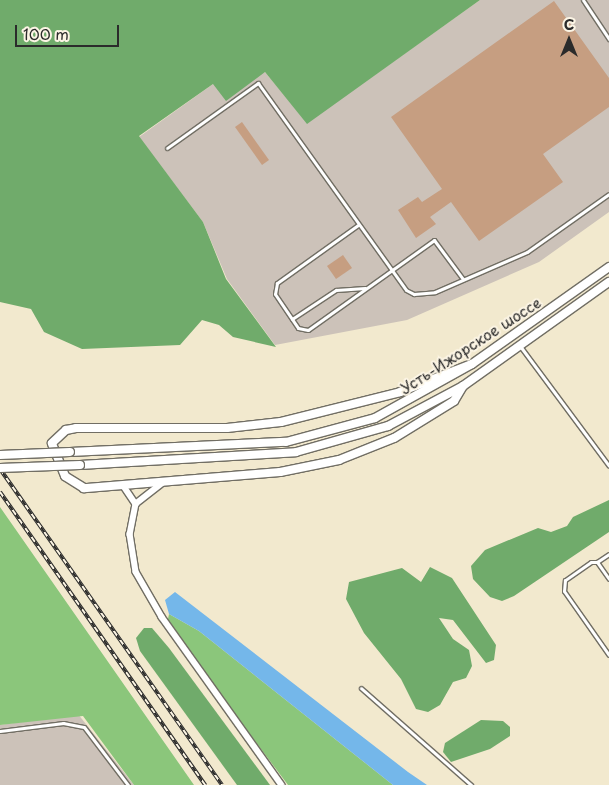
<!DOCTYPE html>
<meta charset="utf-8">
<style>
body{margin:0}
#map{position:relative;width:609px;height:785px;overflow:hidden;background:#f2e9ce;font-family:"Playpen Sans",sans-serif}
div>[style]{position:absolute}
.industrial>*{inset:0;background:#ccc2b9}
.green>*{inset:0;background:#8bc67b}
.forest>*{inset:0;background:#70ab6b}
.water>*{inset:0;background:#74b7ea}
.building>*{inset:0;background:#c69e81}
.roads{filter:drop-shadow(1px 0 #716e64) drop-shadow(-1px 0 #716e64) drop-shadow(0 1px #716e64) drop-shadow(0 -1px #716e64)}
.service>*{height:3px;margin:-1.5px;padding:0 1.5px;transform-origin:1.5px;border-radius:1.5px;background:#fff}
.minor>*{height:5.5px;margin:-2.75px;padding:0 2.75px;transform-origin:2.75px;border-radius:2.75px;background:#fff}
.tertiary>*{height:8px;margin:-4px;padding:0 4px;transform-origin:4px;border-radius:4px;background:#fff}
.rail>*{height:4px;margin-top:-2px;transform-origin:0;background:repeating-linear-gradient(90deg,#fcf5e5 0 5.5px,#2b2b2b 0 11px);box-sizing:border-box;border-block:1px solid #2b2b2b}
.bridges{filter:drop-shadow(1px 0 #716e64) drop-shadow(-1px 0 #716e64) drop-shadow(0 1px #716e64) drop-shadow(0 -1px #716e64)}
.tertiary-bridge>*{height:8px;margin:-4px;padding:0 4px;transform-origin:4px;border-radius:4px;background:#fff}
span{translate:-50% -50%;white-space:nowrap;text-align:center;line-height:1.15;-webkit-text-stroke:4px #fcf5e5;paint-order:stroke}
.street-label{font-size:15px;color:#2b2b2b}
.north{position:absolute;left:544px;top:15px;width:50px;height:50px;-webkit-text-stroke:4px #fcf5e5;paint-order:stroke;rotate:0deg;font-size:14px;font-weight:700;line-height:20px;text-align:center;color:#2b2b2b}
.north::after{content:'';display:block;margin:auto;width:18px;height:22px;background:#2b2b2b;clip-path:polygon(50% 0,100% 100%,50% 72%,0 100%)}
.scale{position:absolute;left:15px;top:25px;width:104px;height:22px;box-sizing:border-box;border:2px solid #2b2b2b;border-top:0;padding-left:6px;font-size:15px;line-height:18px;white-space:nowrap;color:#2b2b2b;-webkit-text-stroke:4px #fcf5e5;paint-order:stroke}
</style>
<div id="map">
<div class="industrial">
<i style="clip-path:polygon(480px 0,609px 0,609px 212px,539px 262px,407px 320px,275px 345px,227px 279px,203px 222px,139px 137px,213px 84px,265px 72px,307px 123px)"></i>
<i style="clip-path:polygon(78px 714px,134px 785px,0 785px,0 725px)"></i>
</div>
<div class="green">
<i style="clip-path:polygon(0 507px,194px 785px,134px 785px,83px 716px,0 725px)"></i>
<i style="clip-path:polygon(169px 614px,199px 631px,393px 785px,288px 785px,167px 624px)"></i>
</div>
<div class="forest">
<i style="clip-path:polygon(0 0,480px 0,307px 124px,265px 72px,226px 101px,213px 84px,139px 136px,203px 222px,226px 279px,276px 347px,233px 337px,219px 325px,202px 320px,180px 345px,82px 349px,44px 332px,31px 309px,0 302px)"></i>
<i style="clip-path:polygon(609px 500px,609px 532px,514px 596px,502px 601px,490px 597px,473px 579px,471px 566px,485px 550px,538px 528px,551px 532px,567px 526px,573px 517px)"></i>
<i style="clip-path:polygon(402px 568px,421px 582px,430px 567px,452px 578px,496px 645px,494px 660px,486px 663px,453px 620px,439px 618px,453px 639px,469px 650px,472px 666px,466px 678px,453px 682px,440px 705px,428px 712px,416px 709px,401px 679px,364px 633px,346px 599px,349px 582px)"></i>
<i style="clip-path:polygon(144px 628px,152px 628px,169px 648px,270px 785px,237px 785px,140px 651px,136px 638px)"></i>
<i style="clip-path:polygon(481px 720px,503px 721px,510px 727px,510px 736px,490px 749px,451px 762px,443px 752px,445px 743px)"></i>
</div>
<div class="water">
<i style="clip-path:polygon(175px 592px,408px 772px,427px 785px,393px 785px,199px 631px,169px 614px,165px 600px)"></i>
</div>
<div class="building">
<i style="clip-path:polygon(554px 1px,609px 78px,609px 107px,543px 154px,563px 182px,479px 241px,451px 202px,430px 217px,436px 224px,416px 238px,398px 210px,418px 197px,422px 202px,442px 189px,391px 117px)"></i>
<i style="clip-path:polygon(242px 122px,269px 160px,262px 165px,235px 127px)"></i>
<i style="clip-path:polygon(343px 255px,352px 268px,336px 279px,327px 266px)"></i>
</div>
<div class="roads">
<div class="service">
<i style="left:583px;top:0;width:47px;rotate:56.3deg"></i>
<i style="left:167px;top:148px;width:112px;rotate:-35.5deg"></i>
<i style="left:258px;top:83px;width:254px;rotate:54.4deg"></i>
<i style="left:406px;top:290px;width:9px;rotate:27deg"></i>
<i style="left:414px;top:294px;width:21px;rotate:-5deg"></i>
<i style="left:435px;top:292px;width:100px;rotate:-23.5deg"></i>
<i style="left:527px;top:252px;width:100px;rotate:-35.3deg"></i>
<i style="left:358px;top:225px;width:100px;rotate:144.4deg"></i>
<i style="left:277px;top:283px;width:11px;rotate:100deg"></i>
<i style="left:275px;top:294px;width:41px;rotate:55.9deg"></i>
<i style="left:298px;top:328px;width:10px;rotate:11deg"></i>
<i style="left:308px;top:330px;width:155px;rotate:-35.5deg"></i>
<i style="left:434px;top:240px;width:49px;rotate:53.4deg"></i>
<i style="left:292px;top:319px;width:53px;rotate:-33.4deg"></i>
<i style="left:336px;top:290px;width:29px;rotate:-4deg"></i>
<i style="left:520px;top:346px;width:149px;rotate:53.4deg"></i>
<i style="left:597px;top:562px;width:14px;rotate:-34deg"></i>
<i style="left:609px;top:579px;width:21px;rotate:-125deg"></i>
<i style="left:597px;top:562px;width:6px;rotate:180deg"></i>
<i style="left:591px;top:562px;width:32px;rotate:145deg"></i>
<i style="left:565px;top:580px;width:11px;rotate:95deg"></i>
<i style="left:564px;top:591px;width:78px;rotate:54.9deg"></i>
<i style="left:361px;top:688px;width:147px;rotate:41.4deg"></i>
<i style="left:0;top:731px;width:64px;rotate:-7.2deg"></i>
<i style="left:63px;top:723px;width:21px;rotate:11deg"></i>
<i style="left:84px;top:727px;width:73px;rotate:52.8deg"></i>
</div>
<div class="minor">
<i style="left:163px;top:483px;width:34px;rotate:142deg"></i>
<i style="left:136px;top:504px;width:31px;rotate:101deg"></i>
<i style="left:130px;top:534px;width:38px;rotate:81deg"></i>
<i style="left:136px;top:572px;width:52px;rotate:60deg"></i>
<i style="left:162px;top:617px;width:206px;rotate:54.5deg"></i>
<i style="left:123px;top:485px;width:23px;rotate:56deg"></i>
</div>
<div class="tertiary">
<i style="left:463px;top:386px;width:17px;rotate:121deg"></i>
<i style="left:454px;top:401px;width:70px;rotate:148.3deg"></i>
<i style="left:394px;top:438px;width:59px;rotate:158.2deg"></i>
<i style="left:339px;top:460px;width:60px;rotate:168.5deg"></i>
<i style="left:280px;top:472px;width:197px;rotate:175.3deg"></i>
<i style="left:84px;top:488px;width:22px;rotate:-148deg"></i>
<i style="left:65px;top:476px;width:35px;rotate:-112deg"></i>
<i style="left:52px;top:443px;width:19px;rotate:-43deg"></i>
<i style="left:66px;top:430px;width:10px;rotate:-11deg"></i>
<i style="left:76px;top:428px;width:151px"></i>
<i style="left:227px;top:428px;width:54px;rotate:-6.3deg"></i>
<i style="left:281px;top:422px;width:123px;rotate:-14.1deg"></i>
<i style="left:400px;top:392px;width:77px;rotate:-21.3deg"></i>
<i style="left:70px;top:452px;width:216px;rotate:-2.7deg"></i>
<i style="left:286px;top:442px;width:92px;rotate:-15.1deg"></i>
<i style="left:375px;top:418px;width:111px;rotate:-29.1deg"></i>
<i style="left:472px;top:364px;width:168px;rotate:-35.3deg"></i>
<i style="left:80px;top:465px;width:216px;rotate:-3.4deg"></i>
<i style="left:296px;top:452px;width:96px;rotate:-15.8deg"></i>
<i style="left:388px;top:426px;width:85px;rotate:-28.1deg"></i>
<i style="left:463px;top:386px;width:179px;rotate:-35.5deg"></i>
</div>
</div>
<div class="rail">
<i style="left:0;top:469px;width:386px;rotate:54.9deg"></i>
<i style="left:0;top:492px;width:358px;rotate:55deg"></i>
</div>
<div class="bridges">
<div class="tertiary-bridge">
<i style="left:0;top:455px;width:70px;rotate:-2.5deg"></i>
<i style="left:0;top:468px;width:80px;rotate:-2.1deg"></i>
</div>
</div>
<div class="street-label">
<span style="left:470px;top:345px;rotate:-33deg">Усть-Ижорское шоссе</span>
</div>
<div class="north">С</div>
<div class="scale">100 m</div>
</div>
